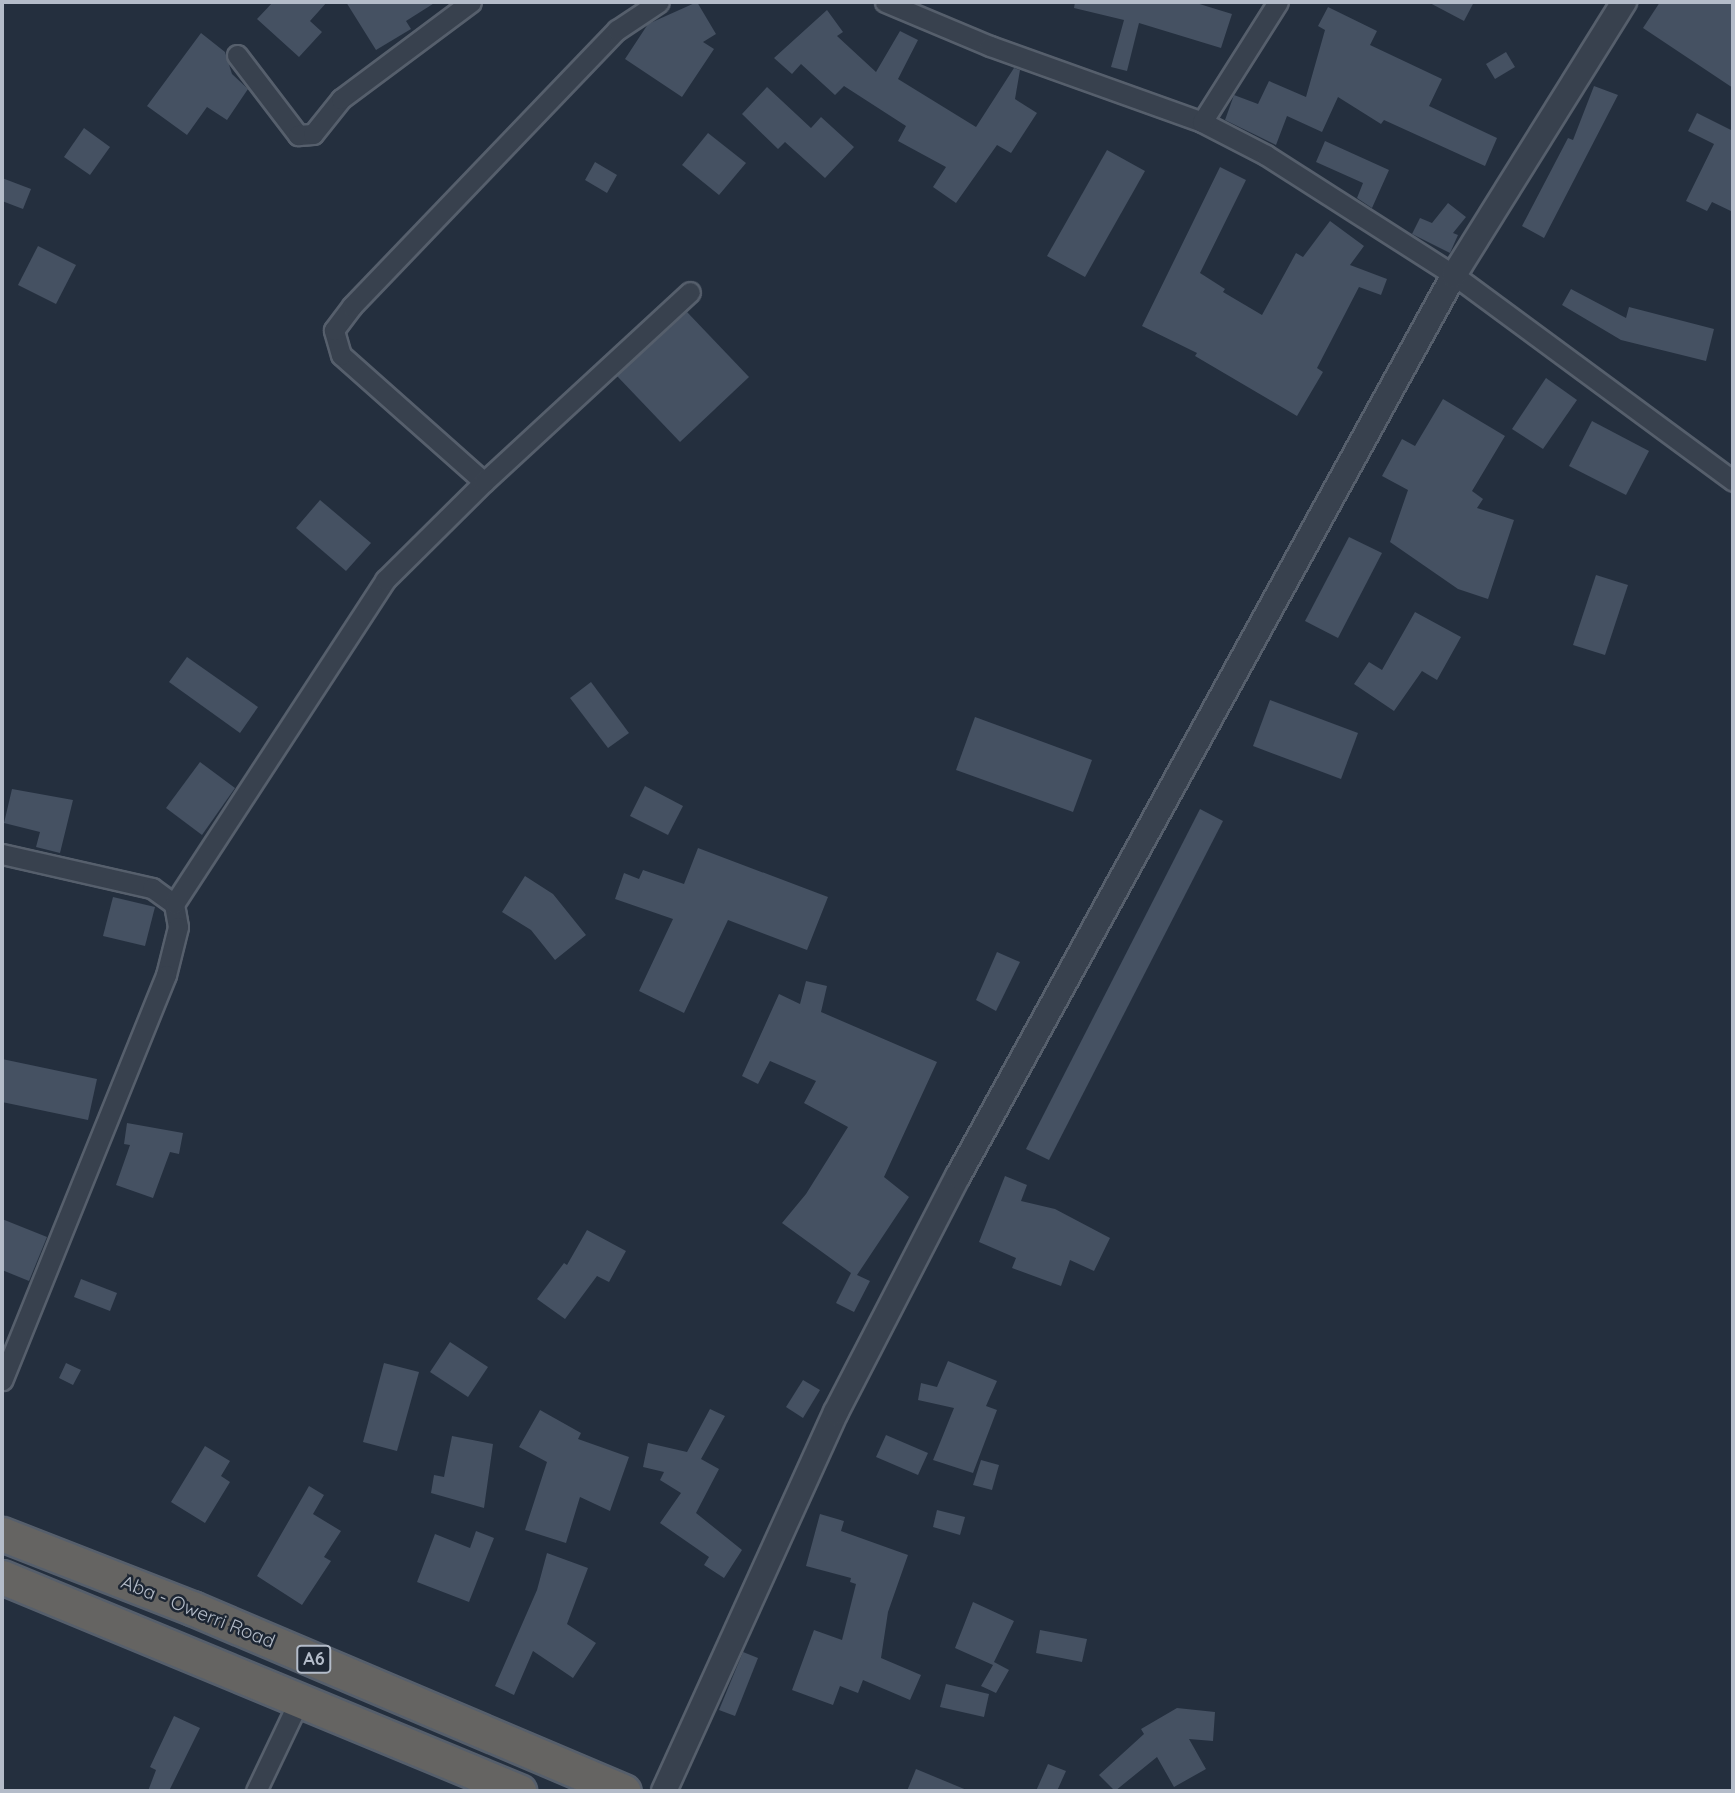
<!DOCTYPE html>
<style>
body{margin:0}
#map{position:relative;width:1735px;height:1793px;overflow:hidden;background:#242f3e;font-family:Quicksand,sans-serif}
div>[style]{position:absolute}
.building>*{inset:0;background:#455162}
.roads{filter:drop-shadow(2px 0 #565f6c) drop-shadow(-2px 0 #565f6c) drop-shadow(0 2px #565f6c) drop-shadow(0 -2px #565f6c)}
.minor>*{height:19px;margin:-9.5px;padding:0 9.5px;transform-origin:9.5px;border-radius:9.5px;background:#38414e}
.tertiary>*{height:24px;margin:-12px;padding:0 12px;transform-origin:12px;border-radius:12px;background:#38414e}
.trunk>*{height:33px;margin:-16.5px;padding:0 16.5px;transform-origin:16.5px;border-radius:16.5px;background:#656462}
span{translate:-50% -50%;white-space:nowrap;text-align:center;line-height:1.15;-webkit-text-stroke:5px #1d2633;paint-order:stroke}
.shield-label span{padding:2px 5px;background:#1d2633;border:2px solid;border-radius:5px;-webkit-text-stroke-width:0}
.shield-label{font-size:18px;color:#b4bcc9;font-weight:700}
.street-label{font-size:19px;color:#b4bcc9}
.frame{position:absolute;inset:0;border:4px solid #b4bcc9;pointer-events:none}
</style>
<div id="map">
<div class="building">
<i style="clip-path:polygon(273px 2px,327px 2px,310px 21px,322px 32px,299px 57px,257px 19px)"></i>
<i style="clip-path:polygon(346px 2px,436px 2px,406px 21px,411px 29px,376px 50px)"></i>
<i style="clip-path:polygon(697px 2px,716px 34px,703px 42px,714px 49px,682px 97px,625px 59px,648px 24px)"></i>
<i style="clip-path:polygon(1075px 2px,1193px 2px,1232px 14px,1221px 48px,1139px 23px,1127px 71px,1111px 67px,1124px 20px,1074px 8px)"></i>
<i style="clip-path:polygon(1428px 2px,1474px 2px,1464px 21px)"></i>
<i style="clip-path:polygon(1660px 2px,1733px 2px,1733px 88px,1643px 28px)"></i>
<i style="clip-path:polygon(1328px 7px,1377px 31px,1370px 45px,1442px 79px,1429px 106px,1497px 138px,1485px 166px,1384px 120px,1381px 124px,1338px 97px,1322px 132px,1287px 116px,1276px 145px,1225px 120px,1234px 95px,1258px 104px,1269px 81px,1306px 97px,1325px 30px,1318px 26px)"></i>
<i style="clip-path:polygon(827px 10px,843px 32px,837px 36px,876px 72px,900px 31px,918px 40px,898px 79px,976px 127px,1014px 68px,1020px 70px,1015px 99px,1037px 113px,1011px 153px,997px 145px,956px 203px,933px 187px,946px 167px,898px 141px,906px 126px,844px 86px,835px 95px,801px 64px,792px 74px,774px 58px)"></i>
<i style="clip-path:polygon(201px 33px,225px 52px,232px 74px,248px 89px,227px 120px,207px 107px,187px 135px,147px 106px)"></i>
<i style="clip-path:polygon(1506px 52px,1515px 67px,1495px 79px,1486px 64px)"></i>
<i style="clip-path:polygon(1594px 86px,1618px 95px,1544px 238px,1522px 226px,1568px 138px,1573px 140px)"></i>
<i style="clip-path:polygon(767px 87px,811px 128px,821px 117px,854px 147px,825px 178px,785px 142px,778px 149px,742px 114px)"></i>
<i style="clip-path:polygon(1697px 113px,1733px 131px,1733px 212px,1712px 202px,1707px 211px,1686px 201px,1714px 144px,1688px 131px)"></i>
<i style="clip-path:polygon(84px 128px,110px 147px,90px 175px,64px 157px)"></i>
<i style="clip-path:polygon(708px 133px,746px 163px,719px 195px,682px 165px)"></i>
<i style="clip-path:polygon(1325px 141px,1389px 170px,1372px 208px,1357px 198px,1363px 183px,1316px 162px)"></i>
<i style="clip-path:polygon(1107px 150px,1145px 171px,1085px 277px,1047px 256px)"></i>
<i style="clip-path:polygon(595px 162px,617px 175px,607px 193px,585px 180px)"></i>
<i style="clip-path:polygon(1220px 167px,1246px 180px,1200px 273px,1225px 289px,1223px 292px,1262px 315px,1296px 253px,1303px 257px,1330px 221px,1364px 246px,1350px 265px,1387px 279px,1381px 295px,1359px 287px,1317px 368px,1323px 372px,1297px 416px,1195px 356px,1197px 353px,1142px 326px)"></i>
<i style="clip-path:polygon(2px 178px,31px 189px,23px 209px,2px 201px)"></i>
<i style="clip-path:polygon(1448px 203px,1466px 217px,1453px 233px,1458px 235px,1450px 253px,1412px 234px,1420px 218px,1432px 223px)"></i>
<i style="clip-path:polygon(38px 246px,76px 265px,56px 304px,18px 285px)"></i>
<i style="clip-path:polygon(1571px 289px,1626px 318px,1629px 307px,1714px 329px,1706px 361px,1621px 340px,1562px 305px)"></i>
<i style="clip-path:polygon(687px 312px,749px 377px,680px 442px,617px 376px)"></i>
<i style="clip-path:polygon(1546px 378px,1577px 400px,1543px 449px,1512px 429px)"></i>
<i style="clip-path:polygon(1443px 399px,1505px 436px,1472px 491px,1483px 499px,1477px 508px,1514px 520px,1488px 599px,1458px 589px,1390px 542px,1408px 490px,1382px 476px,1402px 439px,1415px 446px)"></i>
<i style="clip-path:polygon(1592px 421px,1649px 451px,1626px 495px,1569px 466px)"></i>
<i style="clip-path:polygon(320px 500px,371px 543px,346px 571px,296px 528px)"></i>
<i style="clip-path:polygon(1349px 537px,1382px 553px,1338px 638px,1305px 621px)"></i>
<i style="clip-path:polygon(1596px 575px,1628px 585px,1605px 655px,1573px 645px)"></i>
<i style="clip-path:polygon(1415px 612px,1461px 637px,1437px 680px,1422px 671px,1394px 711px,1354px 684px,1369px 662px,1382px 670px)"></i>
<i style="clip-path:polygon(187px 657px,258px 707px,240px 733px,169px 682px)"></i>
<i style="clip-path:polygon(591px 682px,629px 733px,608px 748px,570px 698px)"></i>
<i style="clip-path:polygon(1270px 700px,1358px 733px,1341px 779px,1253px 746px)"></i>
<i style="clip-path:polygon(975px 717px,1092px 760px,1073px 812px,956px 770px)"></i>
<i style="clip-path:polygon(200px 762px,235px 788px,202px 835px,166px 808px)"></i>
<i style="clip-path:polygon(645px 786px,683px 806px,668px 835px,630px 816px)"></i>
<i style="clip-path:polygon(12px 789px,73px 800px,60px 853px,36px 847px,40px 832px,4px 823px)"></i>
<i style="clip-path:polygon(1200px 809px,1223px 821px,1049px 1160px,1026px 1149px)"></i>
<i style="clip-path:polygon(698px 848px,828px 897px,807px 950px,728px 920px,684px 1013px,639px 991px,673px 919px,615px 899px,624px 873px,639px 879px,643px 870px,684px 884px)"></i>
<i style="clip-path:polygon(525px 876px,553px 894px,586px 935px,555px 960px,531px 930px,502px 912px)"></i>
<i style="clip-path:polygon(113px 897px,155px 907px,145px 946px,103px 936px)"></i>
<i style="clip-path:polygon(997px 952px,1020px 962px,996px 1011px,976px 1000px)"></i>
<i style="clip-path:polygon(806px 981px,827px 986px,821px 1012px,937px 1062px,884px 1177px,909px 1197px,857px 1275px,870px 1281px,854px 1312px,836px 1303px,851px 1273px,782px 1223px,806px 1194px,848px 1127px,804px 1103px,816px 1081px,770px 1061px,758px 1084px,742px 1076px,779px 994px,800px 1004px)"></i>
<i style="clip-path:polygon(2px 1059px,97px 1079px,88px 1120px,2px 1102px)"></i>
<i style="clip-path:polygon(127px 1123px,183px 1133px,179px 1154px,170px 1152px,153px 1198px,116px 1185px,130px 1145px,124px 1144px)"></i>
<i style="clip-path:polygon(1005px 1176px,1027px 1185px,1021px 1201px,1055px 1209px,1110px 1238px,1094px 1271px,1070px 1260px,1061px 1286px,1012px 1268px,1016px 1258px,979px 1242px)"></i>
<i style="clip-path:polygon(2px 1219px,47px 1237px,29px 1281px,2px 1270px)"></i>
<i style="clip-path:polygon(587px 1230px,626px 1251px,609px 1282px,597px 1276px,565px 1319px,537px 1299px,564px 1263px,567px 1265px)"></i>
<i style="clip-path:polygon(81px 1279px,117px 1293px,110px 1311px,74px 1297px)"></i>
<i style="clip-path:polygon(450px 1342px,488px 1367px,468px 1397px,430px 1372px)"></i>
<i style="clip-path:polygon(948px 1361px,997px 1381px,986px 1406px,997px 1410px,973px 1473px,933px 1460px,954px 1408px,918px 1400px,921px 1383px,937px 1387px)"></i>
<i style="clip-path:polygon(66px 1363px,81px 1370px,73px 1385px,59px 1378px)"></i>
<i style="clip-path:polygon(384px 1363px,419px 1372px,397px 1451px,363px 1442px)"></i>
<i style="clip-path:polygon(803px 1380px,820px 1390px,803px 1418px,786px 1407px)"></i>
<i style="clip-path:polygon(710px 1409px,725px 1416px,701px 1459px,719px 1469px,696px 1513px,742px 1550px,724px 1578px,704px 1565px,709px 1557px,660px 1523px,681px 1493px,660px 1480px,664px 1472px,643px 1467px,648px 1443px,687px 1452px)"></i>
<i style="clip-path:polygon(540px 1410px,581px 1433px,578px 1439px,629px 1457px,610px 1511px,580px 1497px,566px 1543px,525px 1530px,547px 1462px,519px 1447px)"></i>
<i style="clip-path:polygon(886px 1435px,928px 1453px,918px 1475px,876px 1457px)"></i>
<i style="clip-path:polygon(452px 1436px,493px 1444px,484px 1508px,431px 1493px,434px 1475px,444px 1477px)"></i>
<i style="clip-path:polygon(205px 1446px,230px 1461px,221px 1476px,230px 1482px,205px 1523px,171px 1502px)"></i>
<i style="clip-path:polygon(981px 1460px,999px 1465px,992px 1490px,973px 1485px)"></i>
<i style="clip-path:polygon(309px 1486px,324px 1495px,313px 1514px,341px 1531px,324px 1557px,331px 1561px,302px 1605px,257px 1576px)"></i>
<i style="clip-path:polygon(937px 1510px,965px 1517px,960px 1535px,933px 1527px)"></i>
<i style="clip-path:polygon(820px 1514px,844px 1521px,841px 1531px,908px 1555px,888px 1612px,881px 1658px,921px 1675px,910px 1700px,863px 1680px,858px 1693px,840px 1686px,833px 1705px,792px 1690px,814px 1630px,842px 1640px,856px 1584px,850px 1582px,851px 1578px,806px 1566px)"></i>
<i style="clip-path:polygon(476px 1531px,494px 1538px,469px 1602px,417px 1582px,435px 1534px,470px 1548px)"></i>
<i style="clip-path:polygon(547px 1553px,588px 1568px,567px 1624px,596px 1643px,573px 1678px,533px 1651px,514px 1695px,495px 1686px,537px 1590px)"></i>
<i style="clip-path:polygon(973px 1602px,1014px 1621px,994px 1662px,1009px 1670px,996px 1693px,981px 1686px,993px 1665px,955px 1648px)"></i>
<i style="clip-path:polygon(1040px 1630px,1087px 1639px,1082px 1662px,1036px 1653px)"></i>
<i style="clip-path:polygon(743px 1652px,758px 1658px,735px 1716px,719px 1710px)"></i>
<i style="clip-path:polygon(946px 1684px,989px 1694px,984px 1717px,940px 1707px)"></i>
<i style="clip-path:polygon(1177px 1708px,1215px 1712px,1213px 1741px,1189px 1739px,1206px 1769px,1174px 1787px,1157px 1757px,1115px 1791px,1099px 1775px,1144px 1734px,1141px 1729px)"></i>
<i style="clip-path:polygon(174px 1716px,200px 1728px,169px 1791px,148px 1791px,156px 1770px,150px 1767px)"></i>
<i style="clip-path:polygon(1048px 1764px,1066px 1771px,1057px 1791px,1036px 1791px)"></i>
<i style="clip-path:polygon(916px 1769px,969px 1791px,907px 1791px)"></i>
</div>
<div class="roads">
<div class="minor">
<i style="left:885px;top:2px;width:114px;rotate:22.7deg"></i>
<i style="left:990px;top:46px;width:225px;rotate:19.7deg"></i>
<i style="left:1202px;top:122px;width:72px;rotate:27.3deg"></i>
<i style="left:1266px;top:155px;width:223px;rotate:32.6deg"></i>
<i style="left:1454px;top:275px;width:347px;rotate:36.4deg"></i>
<i style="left:237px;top:55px;width:101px;rotate:52.7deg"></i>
<i style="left:298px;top:135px;width:15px;rotate:-4deg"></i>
<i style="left:313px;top:134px;width:45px;rotate:-51.3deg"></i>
<i style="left:341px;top:99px;width:162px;rotate:-36.7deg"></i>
<i style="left:1202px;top:122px;width:142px;rotate:-57.7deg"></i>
<i style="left:484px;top:482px;width:191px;rotate:-138.4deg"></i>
<i style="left:341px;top:355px;width:26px;rotate:-106deg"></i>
<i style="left:334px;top:330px;width:30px;rotate:-53deg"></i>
<i style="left:352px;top:306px;width:383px;rotate:-46.2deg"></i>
<i style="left:617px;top:30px;width:50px;rotate:-33.7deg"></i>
<i style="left:2px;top:854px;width:154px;rotate:12.8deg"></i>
<i style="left:152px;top:888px;width:27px;rotate:36deg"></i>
<i style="left:174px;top:904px;width:23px;rotate:80deg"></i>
<i style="left:178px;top:927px;width:49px;rotate:104deg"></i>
<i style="left:166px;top:975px;width:437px;rotate:112deg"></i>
<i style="left:174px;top:904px;width:387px;rotate:-56.9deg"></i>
<i style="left:385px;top:580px;width:139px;rotate:-44.7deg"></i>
<i style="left:484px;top:482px;width:280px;rotate:-42.7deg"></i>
<i style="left:256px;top:1791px;width:100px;rotate:-64.5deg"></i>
</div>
<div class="tertiary">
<i style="left:664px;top:1791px;width:416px;rotate:-65.6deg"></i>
<i style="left:836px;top:1412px;width:266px;rotate:-62.7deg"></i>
<i style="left:958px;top:1176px;width:1029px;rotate:-61.17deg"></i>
<i style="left:1454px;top:275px;width:322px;rotate:-58.1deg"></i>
</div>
<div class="trunk">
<i style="left:2px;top:1534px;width:204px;rotate:21.3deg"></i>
<i style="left:192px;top:1608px;width:469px;rotate:23deg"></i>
<i style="left:2px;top:1577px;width:560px;rotate:22.49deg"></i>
</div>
</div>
<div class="shield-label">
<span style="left:314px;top:1659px">A6</span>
</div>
<div class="street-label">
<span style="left:198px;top:1612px;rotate:22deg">Aba - Owerri Road</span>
</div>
<div class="frame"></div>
</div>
